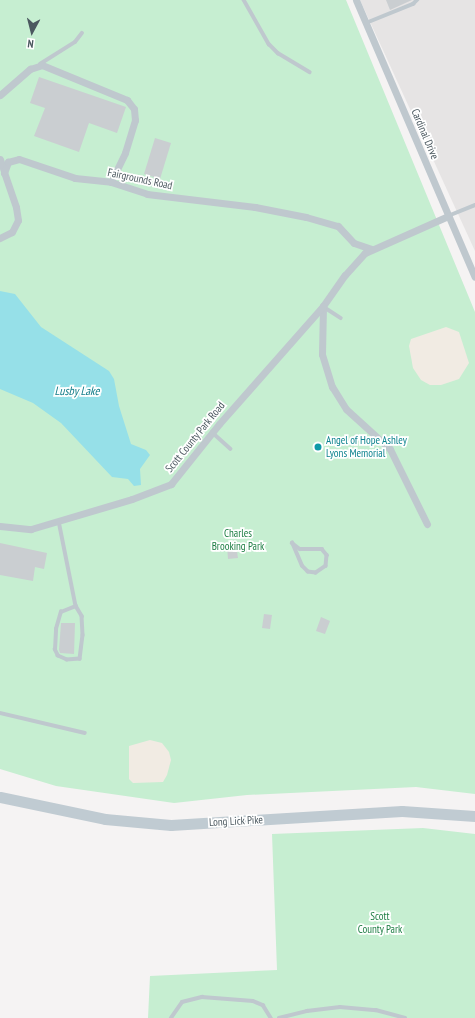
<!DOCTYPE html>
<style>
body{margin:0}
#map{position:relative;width:475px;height:1018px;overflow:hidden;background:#f5f3f3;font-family:"PT Sans Narrow",sans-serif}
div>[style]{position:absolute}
.education>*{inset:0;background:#e6e4e4}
.green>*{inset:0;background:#c6eed1}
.sand>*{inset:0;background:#f1ebe3}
.water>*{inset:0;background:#96e0e8}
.building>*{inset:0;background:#caced1}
.service>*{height:3.5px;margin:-1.75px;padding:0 1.75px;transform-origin:1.75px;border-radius:1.75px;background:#bfc8ce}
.minor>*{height:7px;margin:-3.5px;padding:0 3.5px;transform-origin:3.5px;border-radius:3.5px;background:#bfc8ce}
.secondary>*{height:11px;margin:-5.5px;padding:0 5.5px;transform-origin:5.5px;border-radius:5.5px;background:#c0cbd2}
.dots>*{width:11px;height:11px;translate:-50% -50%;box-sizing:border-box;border:2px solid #fff;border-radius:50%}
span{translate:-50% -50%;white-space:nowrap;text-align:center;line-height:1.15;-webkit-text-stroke:3.5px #fff;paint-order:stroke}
.street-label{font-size:11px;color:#4b585f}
.culture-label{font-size:11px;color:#0d838f}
.left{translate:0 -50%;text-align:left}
.park-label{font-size:11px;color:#1e7e44}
.water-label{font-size:12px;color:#157e8a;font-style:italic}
.north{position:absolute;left:12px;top:12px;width:40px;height:40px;-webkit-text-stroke:3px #fff;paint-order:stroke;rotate:187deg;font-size:11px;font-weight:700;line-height:16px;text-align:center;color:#4b585f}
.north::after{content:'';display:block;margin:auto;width:14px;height:18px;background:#4b585f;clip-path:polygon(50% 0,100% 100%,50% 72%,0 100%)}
</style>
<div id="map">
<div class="education">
<i style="clip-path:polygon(360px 0,475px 0,475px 251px)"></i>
</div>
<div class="green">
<i style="clip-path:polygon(0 0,346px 0,475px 312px,475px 794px,416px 787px,247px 795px,174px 803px,56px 786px,0 769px)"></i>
<i style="clip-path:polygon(423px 828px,475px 834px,475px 1018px,148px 1018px,150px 976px,277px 970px,272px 834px)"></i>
</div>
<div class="sand">
<i style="clip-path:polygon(446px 327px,459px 332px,469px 363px,459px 379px,441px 385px,430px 385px,421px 380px,413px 368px,409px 346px,411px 339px)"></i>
<i style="clip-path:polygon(150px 740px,162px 743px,169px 752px,171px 760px,167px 775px,163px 782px,133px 783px,129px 779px,129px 746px)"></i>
</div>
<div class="water">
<i style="clip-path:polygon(0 291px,15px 294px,41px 327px,109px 371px,114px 379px,119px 406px,131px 444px,146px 450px,150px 455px,140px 469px,141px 485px,134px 486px,128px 479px,112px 477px,61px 423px,33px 403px,0 389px)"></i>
</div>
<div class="building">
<i style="clip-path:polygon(386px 0,412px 0,390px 10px)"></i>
<i style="clip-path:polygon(39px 77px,126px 107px,117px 133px,89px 123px,79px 152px,34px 136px,45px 108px,30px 103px)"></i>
<i style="clip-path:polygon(155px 138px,171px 143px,160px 179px,144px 174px)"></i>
<i style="clip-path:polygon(0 543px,47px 553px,44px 569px,35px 567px,33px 581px,0 575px)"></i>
<i style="clip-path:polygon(236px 544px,238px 558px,228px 559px,227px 545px)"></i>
<i style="clip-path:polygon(264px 614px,272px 615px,270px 629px,262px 628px)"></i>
<i style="clip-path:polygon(321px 617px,330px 621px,325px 634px,316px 631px)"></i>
<i style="clip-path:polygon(61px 623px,75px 623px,74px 654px,60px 653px,59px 650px)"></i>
</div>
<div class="service">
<i style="left:244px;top:0;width:51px;rotate:60.4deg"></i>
<i style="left:269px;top:44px;width:13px;rotate:45deg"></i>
<i style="left:278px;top:53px;width:37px;rotate:31deg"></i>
<i style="left:366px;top:23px;width:51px;rotate:-22deg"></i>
<i style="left:413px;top:4px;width:6px;rotate:-45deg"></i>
<i style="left:40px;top:64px;width:41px;rotate:-32.2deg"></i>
<i style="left:75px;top:42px;width:11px;rotate:-52deg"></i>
<i style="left:448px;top:216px;width:29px;rotate:-22deg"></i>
<i style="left:324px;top:307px;width:20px;rotate:33deg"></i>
<i style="left:212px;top:432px;width:25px;rotate:42deg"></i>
<i style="left:59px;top:521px;width:87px;rotate:78.7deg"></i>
<i style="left:76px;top:606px;width:12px;rotate:59deg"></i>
<i style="left:82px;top:616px;width:19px;rotate:87deg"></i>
<i style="left:83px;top:635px;width:24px;rotate:97deg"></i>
<i style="left:80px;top:659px;width:13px;rotate:176deg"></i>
<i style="left:67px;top:660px;width:10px;rotate:-156deg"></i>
<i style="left:58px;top:656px;width:7px;rotate:-117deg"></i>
<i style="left:55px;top:650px;width:21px;rotate:-87deg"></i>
<i style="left:56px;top:629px;width:18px;rotate:-74deg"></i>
<i style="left:61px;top:612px;width:16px;rotate:-22deg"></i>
<i style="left:292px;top:543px;width:10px;rotate:37deg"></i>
<i style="left:300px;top:549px;width:22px"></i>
<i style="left:322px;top:549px;width:8px;rotate:50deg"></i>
<i style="left:327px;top:555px;width:11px;rotate:95deg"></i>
<i style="left:326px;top:566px;width:12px;rotate:145deg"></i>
<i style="left:316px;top:573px;width:8px;rotate:-173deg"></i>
<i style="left:308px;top:572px;width:8px;rotate:-135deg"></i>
<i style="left:302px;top:566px;width:25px;rotate:-113deg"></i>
<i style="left:0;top:713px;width:87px;rotate:13.2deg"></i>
<i style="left:171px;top:1018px;width:19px;rotate:-55deg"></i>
<i style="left:182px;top:1002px;width:21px;rotate:-14deg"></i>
<i style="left:202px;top:997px;width:51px;rotate:4.5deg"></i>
<i style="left:253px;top:1001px;width:11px;rotate:22deg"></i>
<i style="left:263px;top:1005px;width:15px;rotate:58deg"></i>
<i style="left:279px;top:1018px;width:29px;rotate:-14deg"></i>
<i style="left:307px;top:1011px;width:33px;rotate:-7deg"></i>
<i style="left:340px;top:1007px;width:36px;rotate:5deg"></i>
<i style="left:376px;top:1010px;width:30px;rotate:15deg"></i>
</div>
<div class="minor">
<i style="left:356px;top:0;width:301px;rotate:66.8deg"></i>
<i style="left:0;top:95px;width:40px;rotate:-41deg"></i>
<i style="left:30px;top:69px;width:13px;rotate:-18deg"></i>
<i style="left:42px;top:65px;width:92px;rotate:22.4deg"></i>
<i style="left:127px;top:100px;width:11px;rotate:52deg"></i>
<i style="left:134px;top:109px;width:11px;rotate:85deg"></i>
<i style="left:135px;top:120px;width:34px;rotate:107deg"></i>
<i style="left:125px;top:153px;width:32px;rotate:116deg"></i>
<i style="left:0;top:159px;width:13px;rotate:72deg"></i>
<i style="left:0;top:238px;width:13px;rotate:-27deg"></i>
<i style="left:12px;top:232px;width:13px;rotate:-63deg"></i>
<i style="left:18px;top:220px;width:13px;rotate:-99deg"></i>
<i style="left:16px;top:207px;width:36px;rotate:-109deg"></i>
<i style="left:4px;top:173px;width:12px;rotate:-70deg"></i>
<i style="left:8px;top:162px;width:11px;rotate:-15deg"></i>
<i style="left:19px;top:159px;width:59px;rotate:18.7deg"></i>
<i style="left:75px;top:178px;width:36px;rotate:6deg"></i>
<i style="left:111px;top:182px;width:38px;rotate:18deg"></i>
<i style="left:147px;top:194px;width:109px;rotate:6.9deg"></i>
<i style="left:255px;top:207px;width:52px;rotate:11.1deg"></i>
<i style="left:306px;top:217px;width:33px;rotate:16deg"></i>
<i style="left:338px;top:226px;width:23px;rotate:47deg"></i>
<i style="left:354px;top:243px;width:18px;rotate:19deg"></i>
<i style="left:427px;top:524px;width:84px;rotate:-116.3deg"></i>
<i style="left:390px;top:449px;width:59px;rotate:-137.7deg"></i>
<i style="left:346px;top:409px;width:26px;rotate:-122deg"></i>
<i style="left:332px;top:387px;width:34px;rotate:-107deg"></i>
<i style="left:322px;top:354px;width:48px;rotate:-88.8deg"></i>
<i style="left:323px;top:306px;width:38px;rotate:-55deg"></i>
<i style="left:345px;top:275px;width:30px;rotate:-48deg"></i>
<i style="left:365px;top:253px;width:91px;rotate:-24deg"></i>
<i style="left:0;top:526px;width:31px;rotate:6deg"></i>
<i style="left:31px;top:529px;width:105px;rotate:-16.5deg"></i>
<i style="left:132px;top:499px;width:42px;rotate:-21deg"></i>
<i style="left:171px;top:484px;width:77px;rotate:-51.3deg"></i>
<i style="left:219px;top:424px;width:157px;rotate:-48.6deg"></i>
</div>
<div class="secondary">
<i style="left:0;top:797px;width:107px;rotate:11.8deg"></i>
<i style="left:105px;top:819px;width:66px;rotate:5.2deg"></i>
<i style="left:171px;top:825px;width:231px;rotate:-3.5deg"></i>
<i style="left:402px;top:811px;width:73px;rotate:3.9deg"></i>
</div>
<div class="dots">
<i style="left:318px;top:447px;background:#0f9aa8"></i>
</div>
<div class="street-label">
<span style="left:425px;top:134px;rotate:67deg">Cardinal Drive</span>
<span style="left:140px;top:179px;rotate:12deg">Fairgrounds Road</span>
<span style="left:195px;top:437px;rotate:-51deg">Scott County Park Road</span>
<span style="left:236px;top:821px;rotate:-3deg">Long Lick Pike</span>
</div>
<div class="culture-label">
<span class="left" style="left:326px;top:447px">Angel of Hope Ashley<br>Lyons Memorial</span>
</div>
<div class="park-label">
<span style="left:238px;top:540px">Charles<br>Brooking Park</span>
<span style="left:380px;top:923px">Scott<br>County Park</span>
</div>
<div class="water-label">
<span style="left:77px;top:391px">Lusby Lake</span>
</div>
<div class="north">N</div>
</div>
